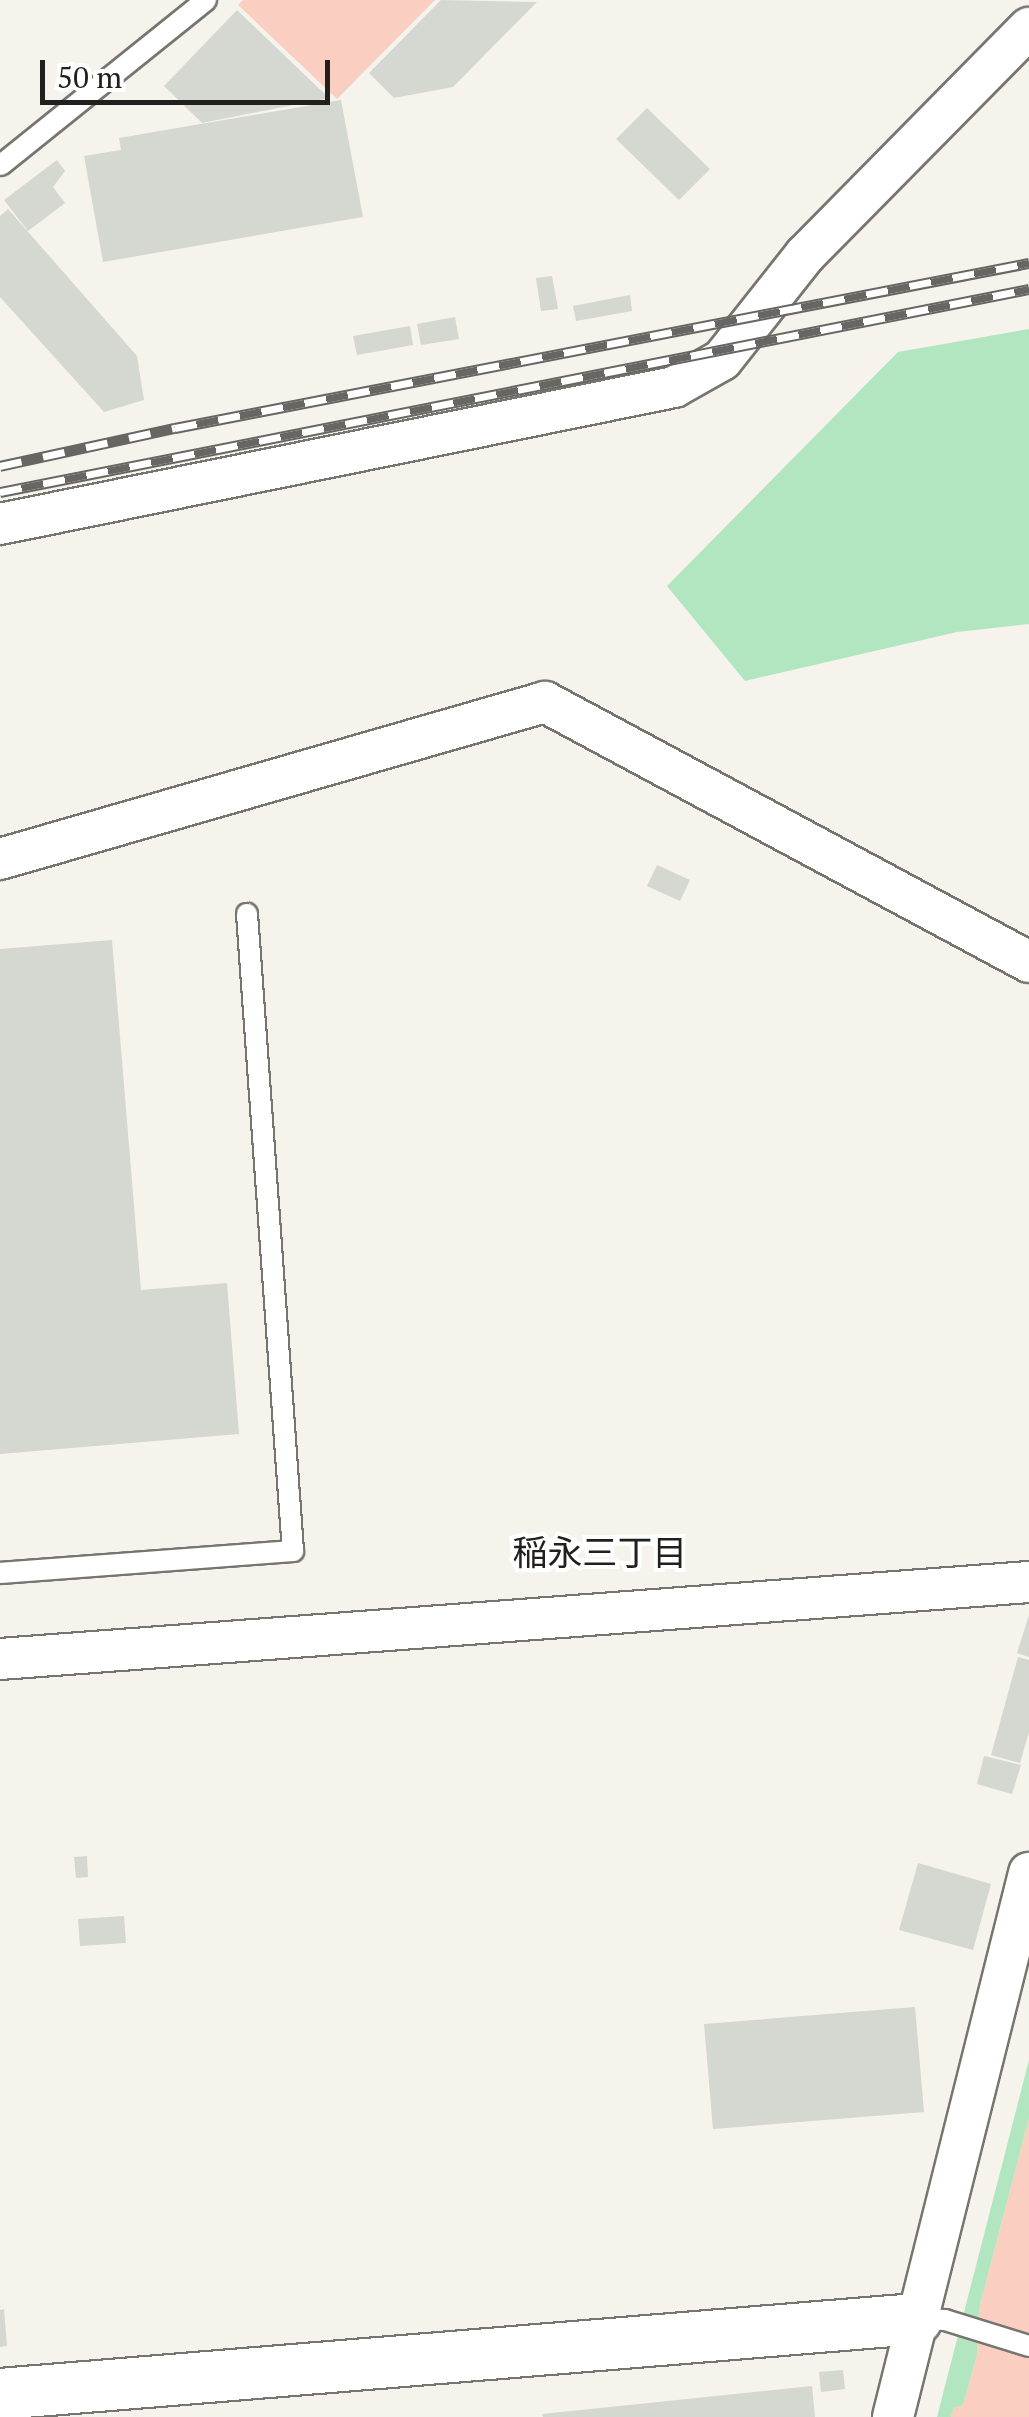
<!DOCTYPE html>
<meta charset="utf-8">
<style>
body{margin:0}
#map{position:relative;width:1029px;height:2417px;overflow:hidden;background:#f5f3ec;font-family:"PT Serif","Noto Sans JP",serif}
div>[style]{position:absolute}
.green>*{inset:0;background:#facfc1}
.water>*{inset:0;background:#b1e6c1}
.building>*{inset:0;background:#d5d7d1}
.roads{filter:drop-shadow(2px 0 #77756f) drop-shadow(-2px 0 #77756f) drop-shadow(0 2px #77756f) drop-shadow(0 -2px #77756f)}
.service>*{height:20px;margin:-10px;padding:0 10px;transform-origin:10px;border-radius:10px;background:#fff}
.minor>*{height:40px;margin:-20px;padding:0 20px;transform-origin:20px;border-radius:20px;background:#fff}
.tertiary>*{height:50px;margin:-25px;padding:0 25px;transform-origin:25px;border-radius:25px;background:#fff}
.rail>*{height:11px;margin-top:-5.5px;transform-origin:0;background:repeating-linear-gradient(90deg,#fff 0 22px,#676662 0 44px);box-sizing:border-box;border-block:2px solid #676662}
span{translate:-50% -50%;white-space:nowrap;text-align:center;line-height:1.15;-webkit-text-stroke:8px #fff;paint-order:stroke}
.neighbourhood-label{font-size:35px;color:#21201e}
.scale{position:absolute;left:40px;top:60px;width:290px;height:45px;box-sizing:border-box;border:5px solid #21201e;border-top:0;padding-left:12px;font-size:30px;line-height:35px;white-space:nowrap;color:#21201e;-webkit-text-stroke:8px #fff;paint-order:stroke}
</style>
<div id="map">
<div class="green">
<i style="clip-path:polygon(243px 0,435px 0,337px 99px,238px 5px)"></i>
<i style="clip-path:polygon(1029px 2118px,1029px 2417px,951px 2417px,954px 2408px,963px 2405px,977px 2355px,979px 2309px)"></i>
</div>
<div class="water">
<i style="clip-path:polygon(1029px 329px,1029px 624px,957px 632px,745px 681px,667px 586px,898px 352px)"></i>
<i style="clip-path:polygon(1029px 2060px,1029px 2118px,979px 2309px,977px 2355px,963px 2405px,954px 2408px,951px 2417px,937px 2417px)"></i>
</div>
<div class="building">
<i style="clip-path:polygon(441px 0,537px 2px,453px 87px,394px 98px,369px 73px)"></i>
<i style="clip-path:polygon(237px 10px,329px 98px,202px 123px,164px 86px)"></i>
<i style="clip-path:polygon(341px 100px,363px 217px,103px 262px,84px 156px,121px 150px,119px 138px)"></i>
<i style="clip-path:polygon(647px 108px,710px 169px,679px 200px,616px 139px)"></i>
<i style="clip-path:polygon(57px 160px,65px 171px,53px 187px,65px 203px,28px 231px,4px 200px)"></i>
<i style="clip-path:polygon(8px 209px,137px 356px,144px 400px,104px 412px,0 297px,0 216px)"></i>
<i style="clip-path:polygon(552px 276px,558px 309px,541px 311px,536px 278px)"></i>
<i style="clip-path:polygon(630px 295px,632px 311px,576px 321px,573px 306px)"></i>
<i style="clip-path:polygon(455px 317px,459px 339px,421px 345px,417px 324px)"></i>
<i style="clip-path:polygon(410px 326px,413px 345px,357px 355px,353px 336px)"></i>
<i style="clip-path:polygon(657px 865px,690px 880px,680px 901px,647px 886px)"></i>
<i style="clip-path:polygon(112px 940px,141px 1290px,227px 1283px,239px 1434px,0 1454px,0 949px)"></i>
<i style="clip-path:polygon(1029px 1615px,1029px 1657px,1017px 1653px)"></i>
<i style="clip-path:polygon(1018px 1657px,1029px 1660px,1029px 1732px,1020px 1763px,991px 1755px)"></i>
<i style="clip-path:polygon(984px 1756px,1021px 1765px,1012px 1794px,977px 1784px)"></i>
<i style="clip-path:polygon(87px 1856px,88px 1877px,76px 1878px,74px 1857px)"></i>
<i style="clip-path:polygon(918px 1863px,991px 1884px,973px 1950px,899px 1930px)"></i>
<i style="clip-path:polygon(124px 1916px,126px 1943px,80px 1946px,78px 1919px)"></i>
<i style="clip-path:polygon(915px 2007px,924px 2112px,713px 2129px,704px 2024px)"></i>
<i style="clip-path:polygon(4px 2309px,7px 2346px,0 2347px,0 2310px)"></i>
<i style="clip-path:polygon(843px 2370px,845px 2389px,821px 2392px,819px 2372px)"></i>
<i style="clip-path:polygon(812px 2386px,815px 2417px,543px 2417px,542px 2414px)"></i>
</div>
<div class="roads">
<div class="service">
<i style="left:1px;top:165px;width:263px;rotate:-38.8deg"></i>
<i style="left:0;top:1573px;width:294px;rotate:-4.3deg"></i>
<i style="left:293px;top:1551px;width:639px;rotate:-94.13deg"></i>
<i style="left:917px;top:2319px;width:28px;rotate:2deg"></i>
<i style="left:945px;top:2320px;width:88px;rotate:17.2deg"></i>
</div>
<div class="minor">
<i style="left:0;top:524px;width:688px;rotate:-11.49deg"></i>
<i style="left:674px;top:387px;width:55px;rotate:-29.4deg"></i>
<i style="left:722px;top:360px;width:134px;rotate:-51.7deg"></i>
<i style="left:805px;top:255px;width:319px;rotate:-45.4deg"></i>
<i style="left:0;top:859px;width:567px;rotate:-16.07deg"></i>
<i style="left:545px;top:702px;width:549px;rotate:28.24deg"></i>
<i style="left:0;top:1659px;width:1032px;rotate:-4.28deg"></i>
<i style="left:893px;top:2417px;width:561px;rotate:-75.96deg"></i>
</div>
<div class="tertiary">
<i style="left:0;top:2394px;width:920px;rotate:-4.68deg"></i>
</div>
</div>
<div class="rail">
<i style="left:0;top:466px;width:179px;rotate:-12.3deg"></i>
<i style="left:175px;top:428px;width:870px;rotate:-10.94deg"></i>
<i style="left:0;top:492px;width:1049px;rotate:-11.16deg"></i>
</div>
<div class="neighbourhood-label">
<span style="left:600px;top:1552px">稲永三丁目</span>
</div>
<div class="scale">50 m</div>
</div>
